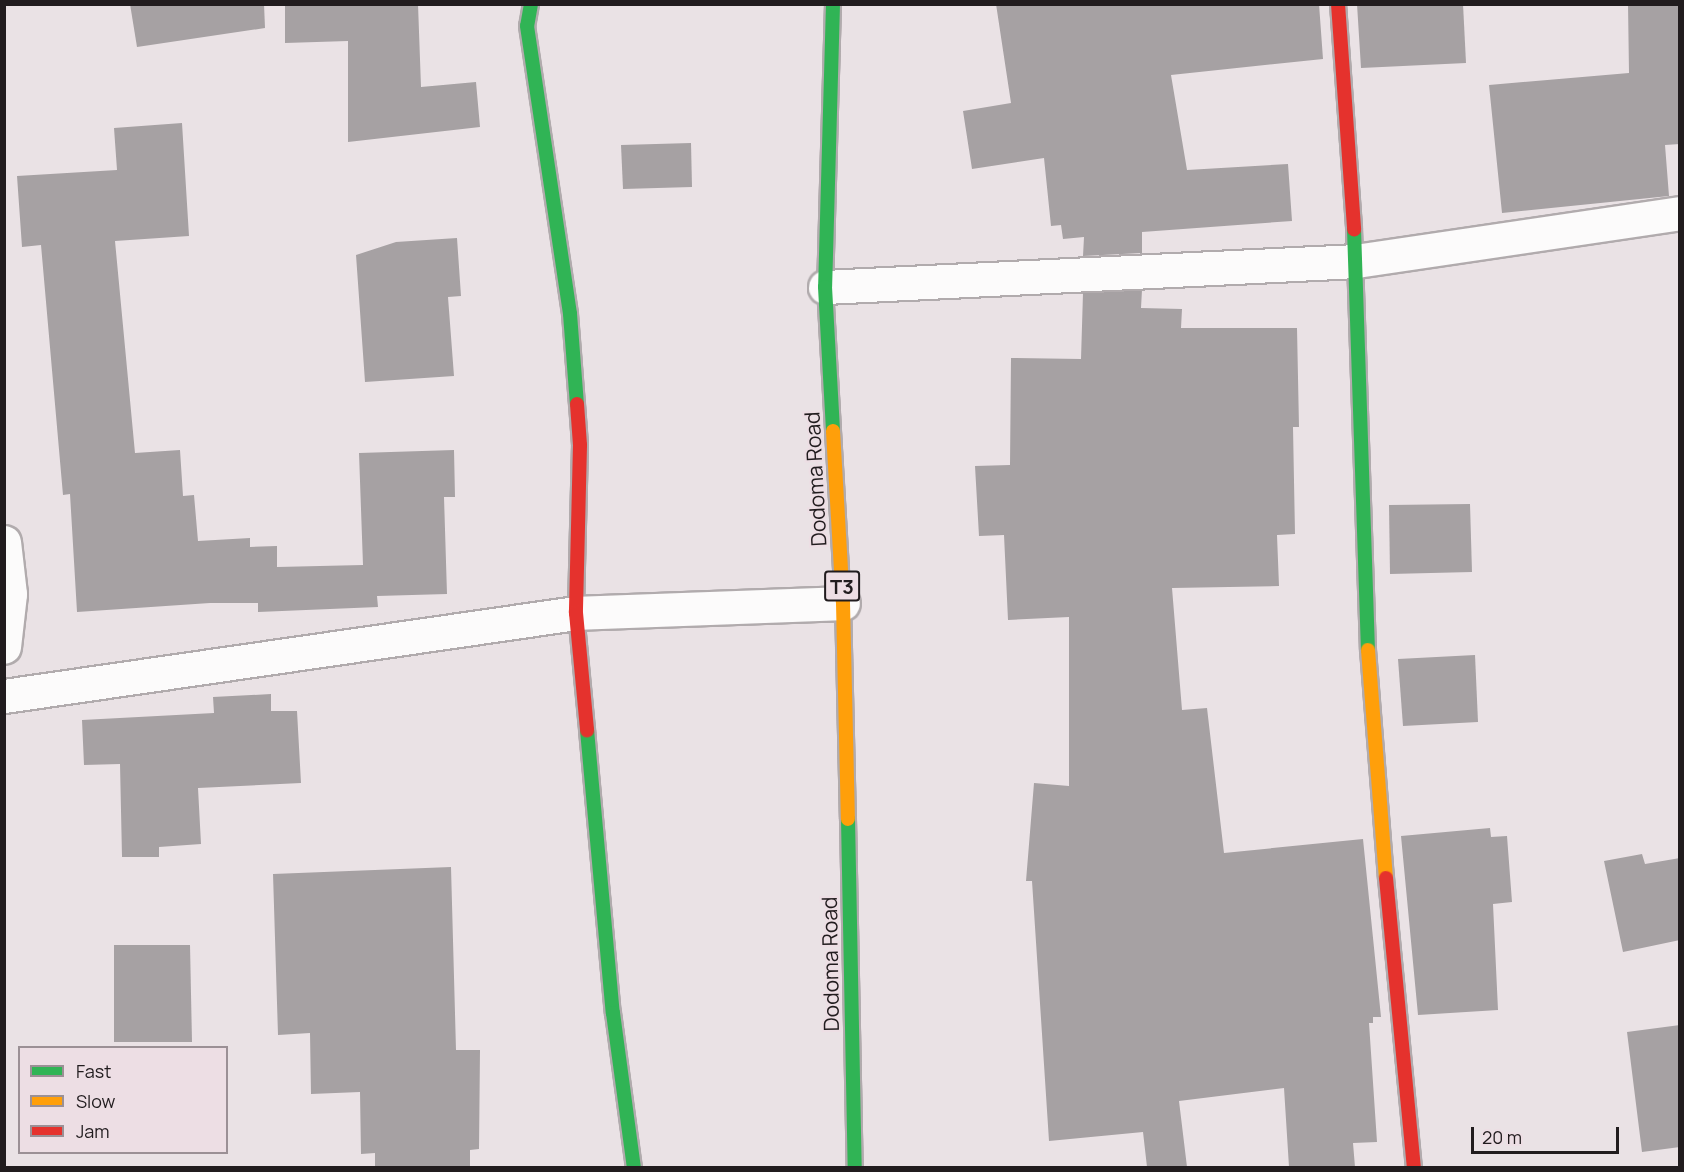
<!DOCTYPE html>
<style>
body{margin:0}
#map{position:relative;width:1684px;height:1172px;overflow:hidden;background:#eae2e5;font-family:Manrope,sans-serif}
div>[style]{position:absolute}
.building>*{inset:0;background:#a6a1a3}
.roads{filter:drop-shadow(2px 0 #b1abad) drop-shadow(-2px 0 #b1abad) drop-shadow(0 2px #b1abad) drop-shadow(0 -2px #b1abad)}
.street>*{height:33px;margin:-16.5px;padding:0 16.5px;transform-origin:16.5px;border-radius:16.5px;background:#fcfbfb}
.fast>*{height:14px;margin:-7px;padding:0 7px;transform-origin:7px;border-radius:7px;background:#30b455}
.slow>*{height:14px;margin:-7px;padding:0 7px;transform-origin:7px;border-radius:7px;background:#ff9f0a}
.jam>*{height:14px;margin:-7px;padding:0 7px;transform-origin:7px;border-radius:7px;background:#e5322d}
span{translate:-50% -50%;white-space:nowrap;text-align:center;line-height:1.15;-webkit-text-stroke:4.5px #eddee4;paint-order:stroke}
.shield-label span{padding:2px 4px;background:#eddee4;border:2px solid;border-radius:4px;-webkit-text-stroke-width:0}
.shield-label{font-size:20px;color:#211c1e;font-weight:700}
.street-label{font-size:21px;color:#211c1e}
.frame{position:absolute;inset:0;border:6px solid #211c1e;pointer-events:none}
.legend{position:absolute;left:18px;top:1046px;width:210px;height:108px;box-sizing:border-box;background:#eddee4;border:2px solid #9b9095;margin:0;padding:8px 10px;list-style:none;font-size:18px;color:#211c1e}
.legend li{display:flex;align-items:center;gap:12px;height:30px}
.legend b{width:30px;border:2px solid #9b9095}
.scale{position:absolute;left:1471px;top:1127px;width:148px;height:27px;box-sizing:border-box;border:3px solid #211c1e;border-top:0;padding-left:8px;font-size:18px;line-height:21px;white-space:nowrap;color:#211c1e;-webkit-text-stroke:4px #eddee4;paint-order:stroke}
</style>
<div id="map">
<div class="building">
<i style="clip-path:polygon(130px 4px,264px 4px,265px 28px,137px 47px)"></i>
<i style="clip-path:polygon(285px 4px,418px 4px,421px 87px,476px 82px,480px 127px,348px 142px,348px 41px,285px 43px)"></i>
<i style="clip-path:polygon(996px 4px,1319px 4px,1323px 59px,1171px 75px,1187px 170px,1288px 164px,1292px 221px,1142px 232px,1142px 253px,1083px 256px,1084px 237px,1063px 239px,1061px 225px,1051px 226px,1044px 158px,972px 169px,963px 111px,1011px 103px)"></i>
<i style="clip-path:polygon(1357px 4px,1463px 4px,1466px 63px,1361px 68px)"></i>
<i style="clip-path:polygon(1628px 4px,1680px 4px,1680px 144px,1665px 145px,1669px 196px,1502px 213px,1489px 85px,1629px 73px)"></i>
<i style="clip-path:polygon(182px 123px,189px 236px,115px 241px,135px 453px,180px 450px,183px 496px,194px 495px,198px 541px,250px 538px,250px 547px,277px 546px,277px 567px,363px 565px,359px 453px,454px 450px,455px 497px,444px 497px,447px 594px,377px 596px,378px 607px,258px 612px,258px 603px,210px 603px,77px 612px,70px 494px,63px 495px,41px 245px,22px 247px,17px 176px,117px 170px,114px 128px)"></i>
<i style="clip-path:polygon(691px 143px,692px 187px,623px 189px,621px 145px)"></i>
<i style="clip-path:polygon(457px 238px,461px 296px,448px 297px,454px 376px,365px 382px,356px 255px,396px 242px)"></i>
<i style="clip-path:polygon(1142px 290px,1141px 308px,1182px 309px,1181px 328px,1297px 328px,1299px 427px,1293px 427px,1295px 534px,1277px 535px,1279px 586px,1172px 588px,1182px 710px,1207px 708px,1224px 853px,1363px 839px,1381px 1017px,1373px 1017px,1373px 1023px,1369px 1023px,1377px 1142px,1353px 1143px,1355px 1167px,1289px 1167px,1284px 1088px,1179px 1101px,1187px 1167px,1147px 1167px,1143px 1132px,1049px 1141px,1032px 881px,1026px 881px,1034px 783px,1069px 786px,1069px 617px,1008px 620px,1004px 535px,979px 536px,975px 466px,1010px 465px,1011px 358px,1081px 359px,1083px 293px)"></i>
<i style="clip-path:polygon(1470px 504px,1472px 572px,1390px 574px,1389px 505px)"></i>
<i style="clip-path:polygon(1475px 655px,1478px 722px,1403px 726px,1398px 659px)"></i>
<i style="clip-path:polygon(271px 694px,271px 711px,297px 711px,301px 783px,198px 788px,201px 844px,159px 847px,159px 857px,122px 857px,120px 764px,84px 765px,82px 720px,214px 713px,213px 697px)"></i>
<i style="clip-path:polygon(1490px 828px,1491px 837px,1507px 836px,1512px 902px,1493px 904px,1498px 1010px,1418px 1015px,1401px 836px)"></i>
<i style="clip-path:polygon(1642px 854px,1645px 864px,1680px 858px,1680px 940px,1623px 952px,1604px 861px)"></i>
<i style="clip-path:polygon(451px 867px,456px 1050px,480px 1050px,479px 1149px,470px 1150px,470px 1167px,375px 1167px,375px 1153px,361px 1154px,360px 1092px,311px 1094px,310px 1033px,278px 1035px,273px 874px)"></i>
<i style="clip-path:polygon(114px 945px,190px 945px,192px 1042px,114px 1042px)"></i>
<i style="clip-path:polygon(1680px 1025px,1680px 1147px,1642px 1152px,1627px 1032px)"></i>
</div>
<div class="roads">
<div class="street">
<i style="left:825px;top:287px;width:532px;rotate:-2.8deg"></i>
<i style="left:1356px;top:261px;width:328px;rotate:-8.4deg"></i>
<i style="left:4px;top:542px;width:52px;rotate:83.4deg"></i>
<i style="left:10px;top:594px;width:53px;rotate:96.5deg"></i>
<i style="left:4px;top:696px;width:578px;rotate:-8.26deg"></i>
<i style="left:576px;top:613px;width:267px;rotate:-2.1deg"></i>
</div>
<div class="fast">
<i style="left:531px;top:4px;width:22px;rotate:100deg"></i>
<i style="left:527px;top:26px;width:291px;rotate:81.5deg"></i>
<i style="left:570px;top:314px;width:90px;rotate:85.6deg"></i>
<i style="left:833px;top:4px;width:283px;rotate:91.6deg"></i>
<i style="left:825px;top:287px;width:144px;rotate:86.8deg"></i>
<i style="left:1354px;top:229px;width:421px;rotate:88.1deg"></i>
<i style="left:587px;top:730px;width:284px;rotate:84.8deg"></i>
<i style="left:613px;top:1013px;width:156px;rotate:82.3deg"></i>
<i style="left:848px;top:819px;width:349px;rotate:88.9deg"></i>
</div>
<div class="slow">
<i style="left:833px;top:431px;width:172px;rotate:86.7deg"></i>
<i style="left:843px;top:603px;width:216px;rotate:88.7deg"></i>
<i style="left:1368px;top:650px;width:229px;rotate:85.5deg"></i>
</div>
<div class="jam">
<i style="left:1338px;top:4px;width:226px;rotate:85.9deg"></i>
<i style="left:577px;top:404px;width:41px;rotate:85.8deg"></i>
<i style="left:580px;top:445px;width:168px;rotate:91.4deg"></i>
<i style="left:576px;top:613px;width:118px;rotate:84.6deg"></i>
<i style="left:1386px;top:878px;width:291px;rotate:84.5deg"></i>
</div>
</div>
<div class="shield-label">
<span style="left:842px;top:586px">T3</span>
</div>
<div class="street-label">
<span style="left:815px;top:479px;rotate:-93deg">Dodoma Road</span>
<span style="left:830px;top:964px;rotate:-91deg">Dodoma Road</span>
</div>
<div class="frame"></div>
<ul class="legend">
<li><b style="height:8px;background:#30b455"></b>Fast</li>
<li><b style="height:8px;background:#ff9f0a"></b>Slow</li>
<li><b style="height:8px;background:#e5322d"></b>Jam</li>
</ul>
<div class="scale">20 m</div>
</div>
